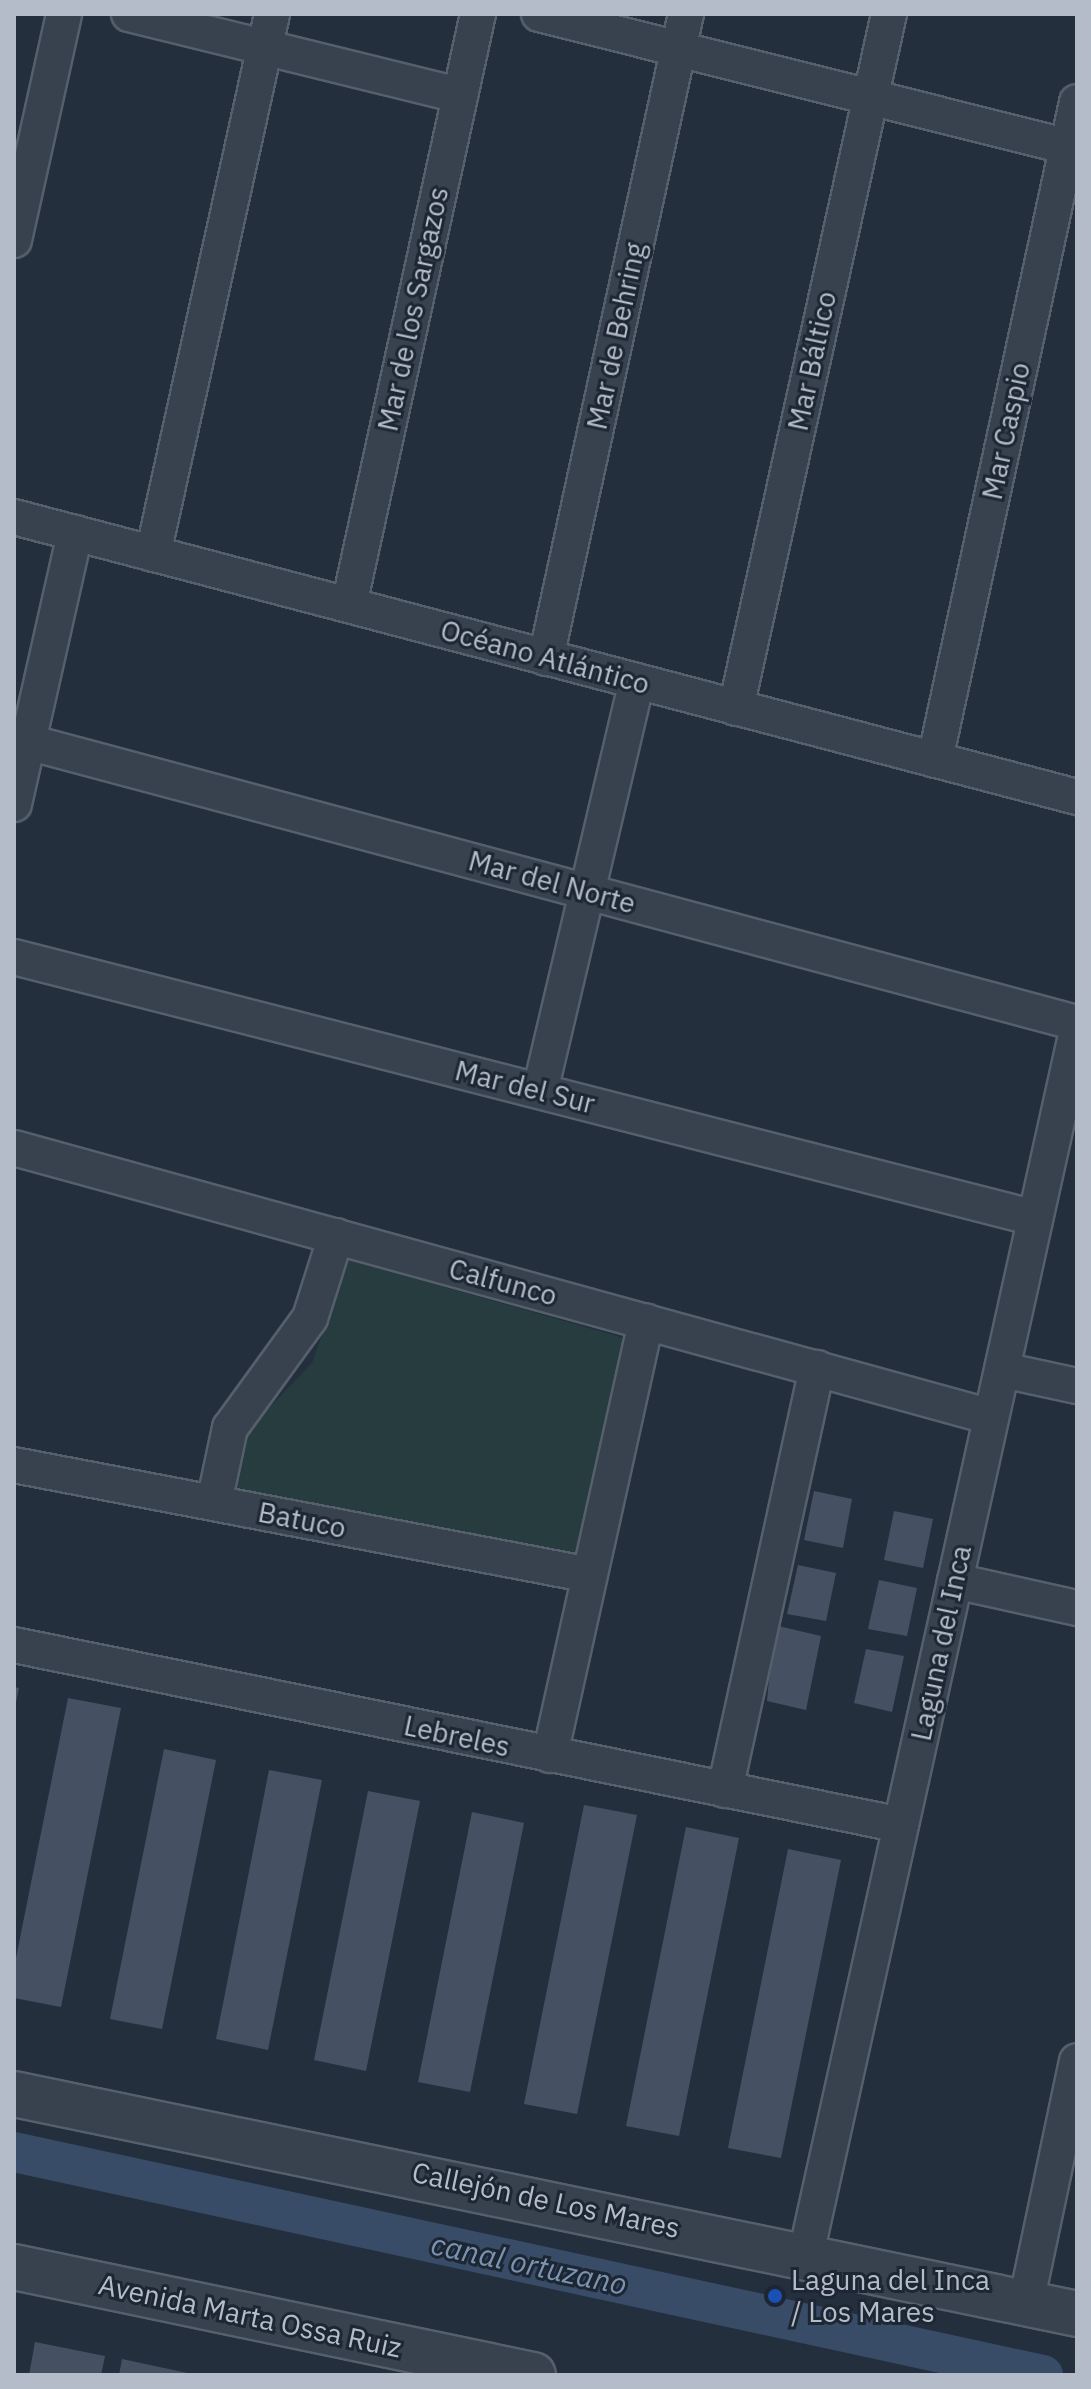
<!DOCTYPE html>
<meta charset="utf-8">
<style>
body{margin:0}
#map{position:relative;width:1091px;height:2389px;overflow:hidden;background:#242f3e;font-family:"IBM Plex Sans",sans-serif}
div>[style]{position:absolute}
.green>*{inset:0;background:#263c3f}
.canal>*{height:40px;margin:-20px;padding:0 20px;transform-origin:20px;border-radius:20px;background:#394c67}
.building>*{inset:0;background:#455162}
.roads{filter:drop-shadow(2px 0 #565f6c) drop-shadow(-2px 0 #565f6c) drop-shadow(0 2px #565f6c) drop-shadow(0 -2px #565f6c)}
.minor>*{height:34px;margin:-17px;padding:0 17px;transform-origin:17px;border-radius:17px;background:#38414e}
.tertiary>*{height:44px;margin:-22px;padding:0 22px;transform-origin:22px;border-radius:22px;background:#38414e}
.dots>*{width:22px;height:22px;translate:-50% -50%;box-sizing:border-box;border:4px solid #1d2633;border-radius:50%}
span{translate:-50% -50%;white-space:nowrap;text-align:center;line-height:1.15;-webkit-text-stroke:6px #1d2633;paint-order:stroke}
.street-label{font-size:28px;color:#b4bcc9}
.poi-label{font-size:28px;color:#b4bcc9}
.left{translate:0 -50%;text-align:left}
.water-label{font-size:30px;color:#7c92b1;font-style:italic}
.frame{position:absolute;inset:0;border:16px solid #b4bcc9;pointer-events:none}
</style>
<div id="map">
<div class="green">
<i style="clip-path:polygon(349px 1260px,624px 1338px,575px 1562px,231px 1493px,245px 1433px,312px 1363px)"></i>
</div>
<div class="canal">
<i style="left:14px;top:2152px;width:1053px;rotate:12.23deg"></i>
</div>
<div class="building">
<i style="clip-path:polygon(814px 1491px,852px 1499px,843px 1548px,804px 1540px)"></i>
<i style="clip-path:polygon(894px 1511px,933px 1519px,923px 1568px,884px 1560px)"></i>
<i style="clip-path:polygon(798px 1565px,836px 1573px,826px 1621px,787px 1614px)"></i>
<i style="clip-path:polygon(879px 1580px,917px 1588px,907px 1636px,868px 1629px)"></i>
<i style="clip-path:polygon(774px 1625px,821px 1636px,806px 1710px,767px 1701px)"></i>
<i style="clip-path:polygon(866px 1649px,904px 1656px,892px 1712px,854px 1703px)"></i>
<i style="clip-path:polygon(14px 1687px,19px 1688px,15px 1707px,14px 1707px)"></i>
<i style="clip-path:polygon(68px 1698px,121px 1708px,61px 2007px,14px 1998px,14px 1968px)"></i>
<i style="clip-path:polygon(164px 1749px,216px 1760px,162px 2029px,110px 2019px)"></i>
<i style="clip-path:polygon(269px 1770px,322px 1780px,268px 2050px,216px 2039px)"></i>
<i style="clip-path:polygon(368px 1791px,420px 1801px,366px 2071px,314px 2060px)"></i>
<i style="clip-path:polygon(584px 1805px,637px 1815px,577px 2114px,524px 2104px)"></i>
<i style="clip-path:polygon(472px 1812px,524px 1823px,470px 2092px,418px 2082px)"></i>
<i style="clip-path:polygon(686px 1827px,739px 1838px,679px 2136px,626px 2126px)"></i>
<i style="clip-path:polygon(788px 1849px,841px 1860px,781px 2158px,728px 2148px)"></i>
<i style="clip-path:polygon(35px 2342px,105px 2356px,101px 2375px,29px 2375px)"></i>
<i style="clip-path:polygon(122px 2359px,192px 2374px,192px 2375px,119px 2375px)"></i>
</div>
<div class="roads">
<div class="minor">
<i style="left:129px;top:14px;width:341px;rotate:13.8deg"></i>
<i style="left:539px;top:14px;width:555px;rotate:14.09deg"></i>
<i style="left:14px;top:240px;width:231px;rotate:-77.5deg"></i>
<i style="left:14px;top:517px;width:1099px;rotate:14.76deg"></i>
<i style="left:153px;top:554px;width:553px;rotate:-77.57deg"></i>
<i style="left:349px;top:605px;width:605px;rotate:-77.69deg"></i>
<i style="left:546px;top:658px;width:659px;rotate:-77.74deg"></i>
<i style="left:736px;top:708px;width:711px;rotate:-77.57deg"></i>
<i style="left:28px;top:742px;width:1086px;rotate:15deg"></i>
<i style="left:935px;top:760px;width:673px;rotate:-77.82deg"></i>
<i style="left:14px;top:804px;width:278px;rotate:-77.3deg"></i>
<i style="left:14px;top:957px;width:1054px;rotate:14.34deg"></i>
<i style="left:540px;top:1091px;width:420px;rotate:-76.7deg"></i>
<i style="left:14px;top:1148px;width:1013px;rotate:15.39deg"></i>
<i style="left:1002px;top:1370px;width:77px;rotate:12deg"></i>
<i style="left:14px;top:1465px;width:586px;rotate:10.81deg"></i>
<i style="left:214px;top:1503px;width:77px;rotate:-78deg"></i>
<i style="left:230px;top:1428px;width:136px;rotate:-54deg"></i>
<i style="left:310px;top:1318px;width:86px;rotate:-72.4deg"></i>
<i style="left:955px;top:1581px;width:125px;rotate:12.5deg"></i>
<i style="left:14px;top:1645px;width:905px;rotate:11.47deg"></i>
<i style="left:550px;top:1755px;width:444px;rotate:-77.5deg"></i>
<i style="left:725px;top:1790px;width:432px;rotate:-77.7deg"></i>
<i style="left:806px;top:2254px;width:1253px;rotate:-77.51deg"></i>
<i style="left:1026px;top:2303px;width:247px;rotate:-78.1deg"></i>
</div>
<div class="tertiary">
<i style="left:14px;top:2094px;width:1086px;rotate:11.69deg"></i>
<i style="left:14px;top:2267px;width:530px;rotate:11.76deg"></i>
</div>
</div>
<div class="dots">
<i style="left:775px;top:2296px;background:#1a4fb4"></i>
</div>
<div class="street-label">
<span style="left:413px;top:309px;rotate:-78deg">Mar de los Sargazos</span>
<span style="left:616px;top:336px;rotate:-78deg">Mar de Behring</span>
<span style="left:812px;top:361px;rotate:-78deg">Mar Báltico</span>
<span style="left:1006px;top:431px;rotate:-78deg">Mar Caspio</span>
<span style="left:545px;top:657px;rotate:15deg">Océano Atlántico</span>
<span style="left:552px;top:882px;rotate:15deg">Mar del Norte</span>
<span style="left:525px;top:1087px;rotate:14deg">Mar del Sur</span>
<span style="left:503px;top:1282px;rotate:15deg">Calfunco</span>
<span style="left:302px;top:1520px;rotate:11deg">Batuco</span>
<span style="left:941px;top:1643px;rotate:-78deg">Laguna del Inca</span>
<span style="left:457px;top:1736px;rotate:12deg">Lebreles</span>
<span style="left:546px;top:2200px;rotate:12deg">Callejón de Los Mares</span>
<span style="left:250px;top:2316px;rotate:12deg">Avenida Marta Ossa Ruiz</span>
</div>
<div class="poi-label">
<span class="left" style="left:791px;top:2296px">Laguna del Inca<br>/ Los Mares</span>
</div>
<div class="water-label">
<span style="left:529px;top:2264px;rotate:12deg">canal ortuzano</span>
</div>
<div class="frame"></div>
</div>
